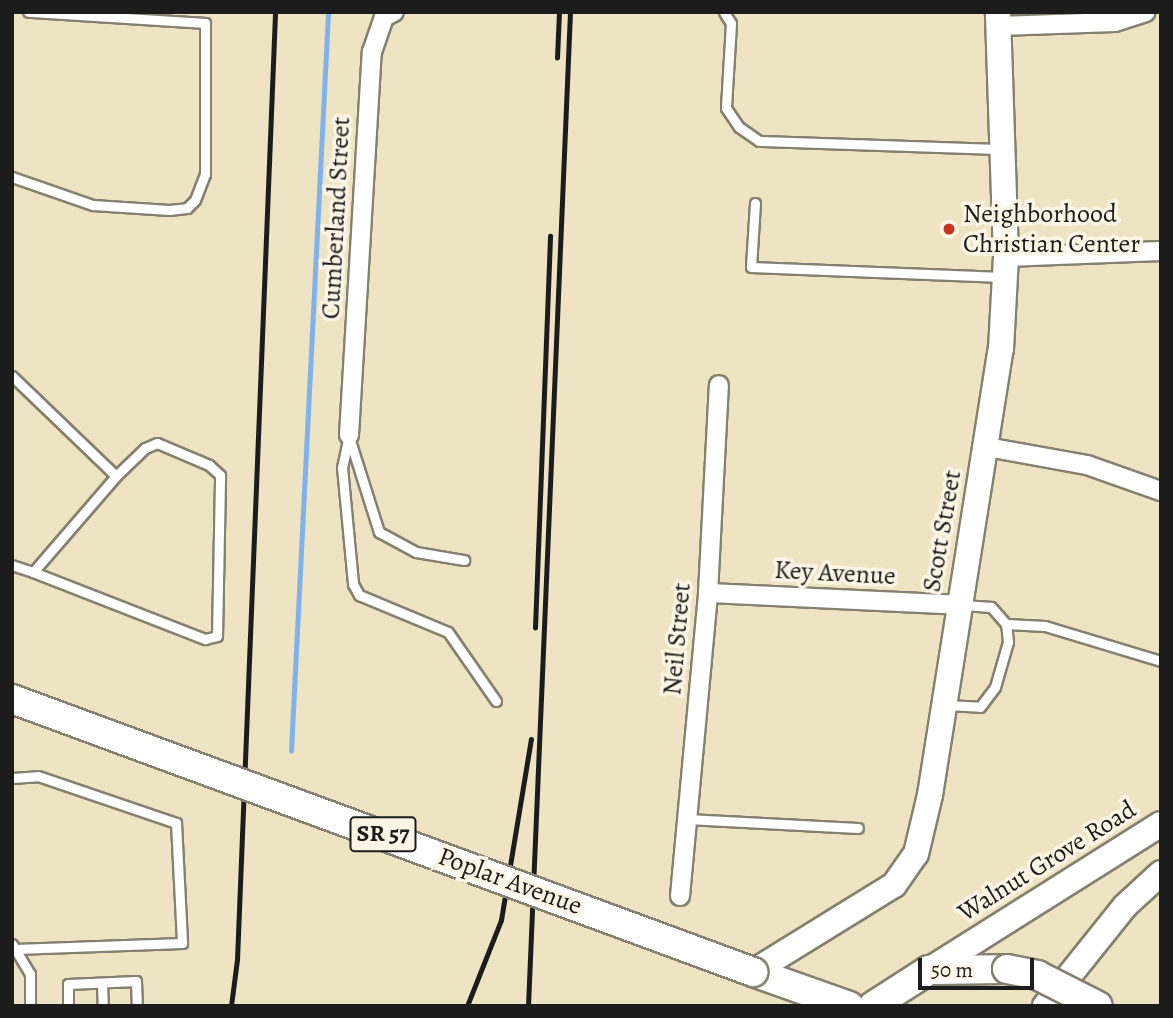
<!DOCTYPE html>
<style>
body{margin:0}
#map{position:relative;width:1173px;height:1018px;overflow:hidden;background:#eee3c2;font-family:Alegreya,serif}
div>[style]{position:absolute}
.stream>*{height:4.5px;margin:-2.25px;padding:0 2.25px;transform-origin:2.25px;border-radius:2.25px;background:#80b2ec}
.roads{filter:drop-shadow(2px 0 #85806f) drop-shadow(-2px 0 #85806f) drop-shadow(0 2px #85806f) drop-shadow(0 -2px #85806f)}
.service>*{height:9px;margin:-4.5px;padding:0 4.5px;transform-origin:4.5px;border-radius:4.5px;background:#fff}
.minor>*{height:18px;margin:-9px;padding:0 9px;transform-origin:9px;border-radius:9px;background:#fff}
.secondary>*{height:24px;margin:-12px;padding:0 12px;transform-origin:12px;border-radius:12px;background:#fff}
.primary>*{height:28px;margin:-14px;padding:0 14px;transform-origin:14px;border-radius:14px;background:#fff}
.rail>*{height:4.5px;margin:-2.25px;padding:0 2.25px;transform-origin:2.25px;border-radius:2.25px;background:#1c1c1c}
.bridges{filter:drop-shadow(2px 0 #85806f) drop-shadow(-2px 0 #85806f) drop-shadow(0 2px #85806f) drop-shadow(0 -2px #85806f)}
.primary-bridge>*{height:28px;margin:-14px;padding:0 14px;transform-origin:14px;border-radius:14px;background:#fff}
.dots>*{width:19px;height:19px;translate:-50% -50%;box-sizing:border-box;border:4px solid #fcf5e5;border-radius:50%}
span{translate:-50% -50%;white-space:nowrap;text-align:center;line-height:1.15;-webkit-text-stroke:7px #fcf5e5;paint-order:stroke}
.shield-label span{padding:2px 5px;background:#fcf5e5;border:2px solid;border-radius:5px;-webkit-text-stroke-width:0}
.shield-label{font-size:24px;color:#1c1c1c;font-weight:700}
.poi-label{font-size:26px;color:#1c1c1c}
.left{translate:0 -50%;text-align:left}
.street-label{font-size:26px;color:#1c1c1c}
.frame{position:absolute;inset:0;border:14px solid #1c1c1c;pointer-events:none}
.scale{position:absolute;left:918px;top:958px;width:116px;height:32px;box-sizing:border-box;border:4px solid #1c1c1c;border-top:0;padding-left:9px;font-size:21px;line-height:24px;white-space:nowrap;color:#1c1c1c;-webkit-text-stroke:5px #fcf5e5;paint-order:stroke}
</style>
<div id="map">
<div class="stream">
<i style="left:291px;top:751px;width:740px;rotate:-87.13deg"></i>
</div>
<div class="roads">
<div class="service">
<i style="left:724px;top:12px;width:13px;rotate:58deg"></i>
<i style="left:731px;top:23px;width:85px;rotate:93.4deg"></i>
<i style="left:726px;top:108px;width:23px;rotate:56deg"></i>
<i style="left:739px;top:127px;width:24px;rotate:35deg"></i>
<i style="left:759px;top:141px;width:242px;rotate:1.9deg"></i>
<i style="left:12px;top:177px;width:86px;rotate:19.1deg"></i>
<i style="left:93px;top:205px;width:76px;rotate:3.8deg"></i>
<i style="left:169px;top:210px;width:18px;rotate:-6deg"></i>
<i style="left:187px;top:208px;width:11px;rotate:-45deg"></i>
<i style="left:195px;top:200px;width:28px;rotate:-69deg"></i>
<i style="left:205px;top:174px;width:151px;rotate:-90deg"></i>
<i style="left:205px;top:23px;width:177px;rotate:-176.4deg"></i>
<i style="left:755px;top:203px;width:64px;rotate:93.6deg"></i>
<i style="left:751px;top:267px;width:252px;rotate:2.3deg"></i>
<i style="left:12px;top:376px;width:144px;rotate:43.9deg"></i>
<i style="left:116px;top:476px;width:127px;rotate:130.8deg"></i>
<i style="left:33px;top:572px;width:22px;rotate:-162deg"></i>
<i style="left:349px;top:435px;width:33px;rotate:102deg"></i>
<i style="left:342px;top:467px;width:118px;rotate:84.6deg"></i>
<i style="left:353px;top:584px;width:13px;rotate:61deg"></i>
<i style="left:359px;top:595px;width:96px;rotate:22.6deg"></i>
<i style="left:448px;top:632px;width:84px;rotate:55.2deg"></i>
<i style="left:349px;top:437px;width:100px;rotate:72.5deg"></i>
<i style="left:379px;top:532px;width:42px;rotate:28.4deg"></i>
<i style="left:416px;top:552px;width:49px;rotate:9.5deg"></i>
<i style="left:33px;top:572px;width:185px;rotate:21.3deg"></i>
<i style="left:205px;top:639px;width:12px;rotate:-14deg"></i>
<i style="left:217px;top:636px;width:161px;rotate:-88.9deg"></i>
<i style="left:220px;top:475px;width:15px;rotate:-138deg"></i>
<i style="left:209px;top:465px;width:56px;rotate:-157.1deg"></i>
<i style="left:157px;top:443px;width:13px;rotate:157deg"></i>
<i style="left:145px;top:448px;width:40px;rotate:136deg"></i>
<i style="left:1006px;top:624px;width:39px;rotate:3deg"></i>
<i style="left:1045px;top:626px;width:121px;rotate:16.8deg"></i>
<i style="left:946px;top:705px;width:34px;rotate:3deg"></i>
<i style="left:980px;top:707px;width:25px;rotate:-53deg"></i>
<i style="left:995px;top:687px;width:47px;rotate:-73.9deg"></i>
<i style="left:1008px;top:642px;width:18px;rotate:-96deg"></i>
<i style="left:1006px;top:624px;width:23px;rotate:-131deg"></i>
<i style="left:991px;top:607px;width:28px;rotate:-176deg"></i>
<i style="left:12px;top:778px;width:26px;rotate:-4deg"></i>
<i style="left:38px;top:776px;width:146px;rotate:18.8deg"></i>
<i style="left:176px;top:823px;width:120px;rotate:87.1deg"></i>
<i style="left:182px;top:943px;width:167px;rotate:177.9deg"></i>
<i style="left:687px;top:819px;width:171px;rotate:3deg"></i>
<i style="left:12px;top:944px;width:35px;rotate:59deg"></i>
<i style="left:30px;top:974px;width:32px;rotate:90deg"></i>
<i style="left:102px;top:983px;width:23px;rotate:88deg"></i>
<i style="left:68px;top:1006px;width:22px;rotate:-90deg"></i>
<i style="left:68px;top:984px;width:68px;rotate:-2.5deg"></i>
<i style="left:136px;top:981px;width:25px;rotate:88deg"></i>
</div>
<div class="minor">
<i style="left:999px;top:26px;width:116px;rotate:-2deg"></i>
<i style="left:1115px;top:22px;width:32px;rotate:-18deg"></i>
<i style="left:1006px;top:257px;width:155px;rotate:-2.2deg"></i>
<i style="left:349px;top:435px;width:384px;rotate:-86.6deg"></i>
<i style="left:372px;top:52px;width:37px;rotate:-71deg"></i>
<i style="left:384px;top:17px;width:11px;rotate:-27deg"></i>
<i style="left:987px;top:447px;width:102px;rotate:10.2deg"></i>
<i style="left:1087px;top:465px;width:78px;rotate:19.4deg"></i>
<i style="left:708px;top:593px;width:252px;rotate:2.7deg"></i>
<i style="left:680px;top:896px;width:304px;rotate:-84.7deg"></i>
<i style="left:708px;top:593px;width:208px;rotate:-87deg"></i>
</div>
<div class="secondary">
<i style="left:929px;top:970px;width:274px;rotate:-32.2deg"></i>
<i style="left:753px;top:972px;width:166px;rotate:-31.7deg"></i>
<i style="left:894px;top:885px;width:38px;rotate:-55deg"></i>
<i style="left:916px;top:854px;width:61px;rotate:-76.7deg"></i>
<i style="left:930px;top:795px;width:452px;rotate:-81deg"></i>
<i style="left:1001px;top:349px;width:92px;rotate:-86.9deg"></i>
<i style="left:1006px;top:257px;width:245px;rotate:-91.9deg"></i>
<i style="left:1045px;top:1006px;width:128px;rotate:-51.3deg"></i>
<i style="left:1125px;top:906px;width:49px;rotate:-42.5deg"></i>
</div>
<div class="primary">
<i style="left:753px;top:972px;width:102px;rotate:19.5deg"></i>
<i style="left:873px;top:1006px;width:67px;rotate:-32.7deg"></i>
<i style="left:929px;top:970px;width:78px;rotate:-0.7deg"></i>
</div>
</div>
<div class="rail">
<i style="left:557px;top:58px;width:46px;rotate:-87.5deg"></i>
<i style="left:535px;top:628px;width:392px;rotate:-87.8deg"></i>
<i style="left:231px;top:1006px;width:46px;rotate:-82.6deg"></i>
<i style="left:237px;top:960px;width:949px;rotate:-87.7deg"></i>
<i style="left:467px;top:1006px;width:92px;rotate:-68.4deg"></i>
<i style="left:501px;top:920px;width:183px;rotate:-80.6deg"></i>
<i style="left:528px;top:1006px;width:995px;rotate:-87.58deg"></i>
</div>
<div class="bridges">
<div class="primary-bridge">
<i style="left:12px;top:699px;width:790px;rotate:20.22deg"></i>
<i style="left:1007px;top:969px;width:31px;rotate:11deg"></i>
<i style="left:1037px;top:975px;width:68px;rotate:26.9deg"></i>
</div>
</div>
<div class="dots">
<i style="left:949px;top:229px;background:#c8321e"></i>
</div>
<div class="shield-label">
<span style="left:383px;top:834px">SR 57</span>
</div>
<div class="poi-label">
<span class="left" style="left:963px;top:229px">Neighborhood<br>Christian Center</span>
</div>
<div class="street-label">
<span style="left:336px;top:218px;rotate:-87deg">Cumberland Street</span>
<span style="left:942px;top:531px;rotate:-80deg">Scott Street</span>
<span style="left:835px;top:573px;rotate:3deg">Key Avenue</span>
<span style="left:677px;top:639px;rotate:-85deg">Neil Street</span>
<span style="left:1047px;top:861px;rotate:-32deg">Walnut Grove Road</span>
<span style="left:510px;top:881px;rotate:20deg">Poplar Avenue</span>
</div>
<div class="frame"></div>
<div class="scale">50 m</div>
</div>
